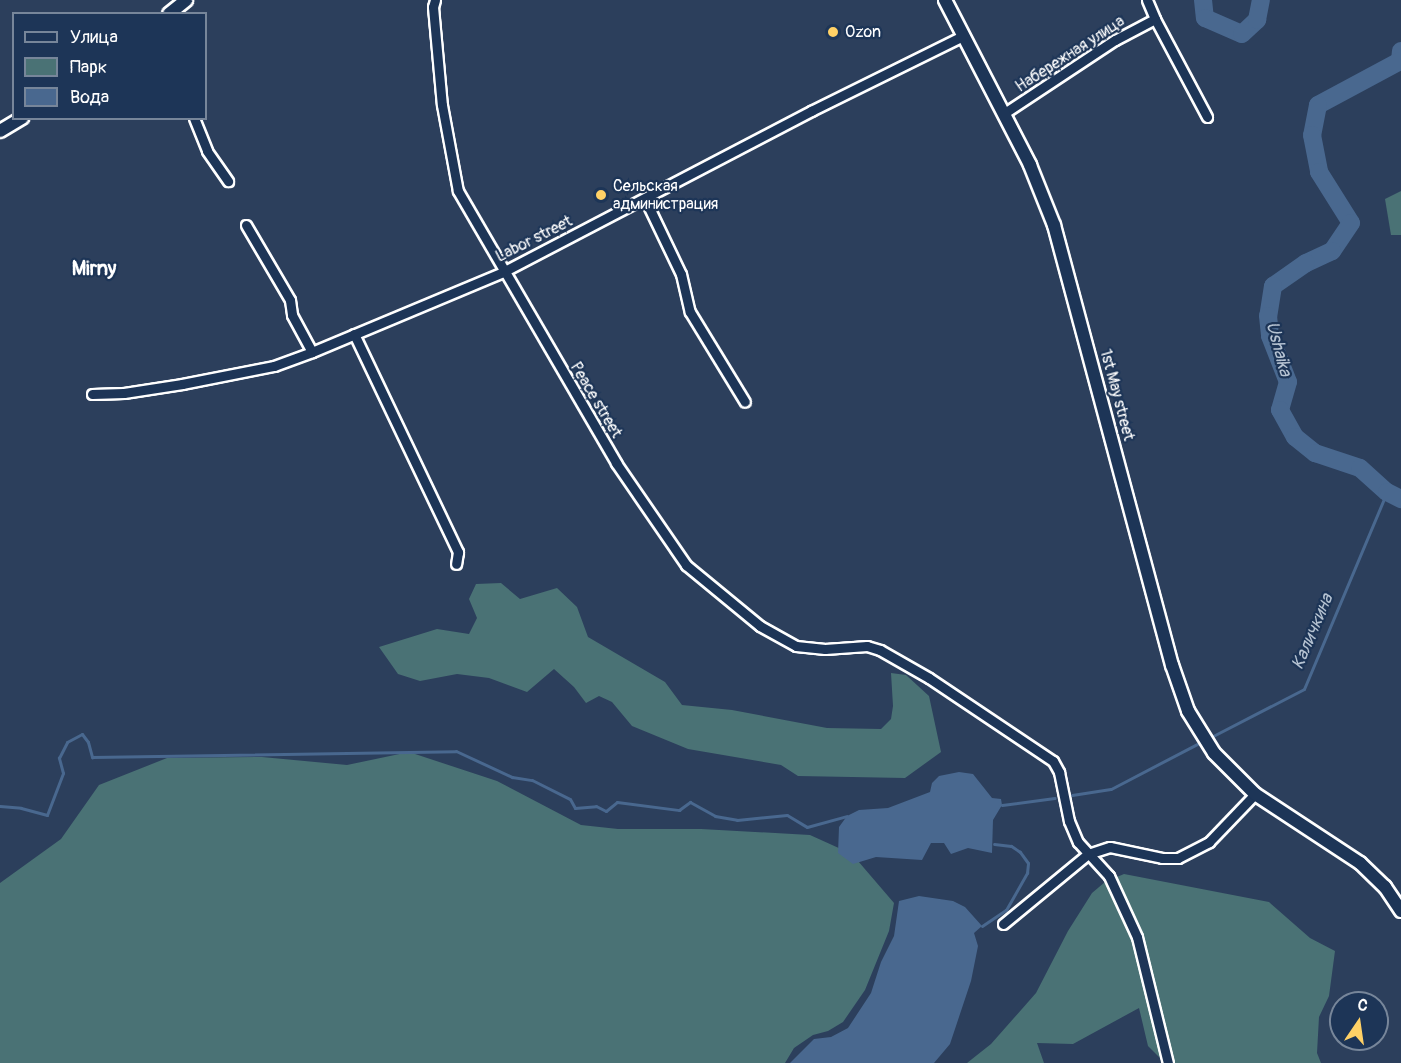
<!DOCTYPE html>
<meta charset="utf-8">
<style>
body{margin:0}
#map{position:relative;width:1401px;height:1063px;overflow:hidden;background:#2c3f5c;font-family:Pangolin,sans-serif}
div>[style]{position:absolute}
.green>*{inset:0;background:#4a7275}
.water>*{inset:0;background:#49688f}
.stream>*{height:3px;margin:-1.5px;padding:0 1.5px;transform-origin:1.5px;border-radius:1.5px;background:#49688f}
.river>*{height:18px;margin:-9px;padding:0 9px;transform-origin:9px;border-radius:9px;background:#49688f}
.roads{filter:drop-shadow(2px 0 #fff) drop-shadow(-2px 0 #fff) drop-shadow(0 2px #fff) drop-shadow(0 -2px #fff)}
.street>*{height:9px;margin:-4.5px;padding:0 4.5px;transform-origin:4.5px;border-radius:4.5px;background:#1d3557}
.secondary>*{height:12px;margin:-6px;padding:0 6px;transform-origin:6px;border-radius:6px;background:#1d3557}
.dots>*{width:16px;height:16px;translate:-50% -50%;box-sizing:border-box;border:3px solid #1d3557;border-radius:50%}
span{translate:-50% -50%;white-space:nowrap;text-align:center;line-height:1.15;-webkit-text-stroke:4.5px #1d3557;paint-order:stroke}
.poi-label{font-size:16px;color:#fff}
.left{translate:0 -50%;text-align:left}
.street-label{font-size:16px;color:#fff}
.water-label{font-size:18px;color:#b6c3d2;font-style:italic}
.quarter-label{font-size:20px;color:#fff;font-weight:700}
.legend{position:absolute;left:12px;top:12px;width:195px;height:108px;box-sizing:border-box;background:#1d3557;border:2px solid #77869a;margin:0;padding:8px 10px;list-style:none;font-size:18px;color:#fff}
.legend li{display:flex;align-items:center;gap:12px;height:30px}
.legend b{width:30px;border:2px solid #77869a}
.north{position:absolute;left:1329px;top:991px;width:60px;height:60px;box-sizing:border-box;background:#1d3557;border:2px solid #77869a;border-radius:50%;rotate:13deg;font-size:16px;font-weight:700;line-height:24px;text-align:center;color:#fff}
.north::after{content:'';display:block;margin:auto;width:21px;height:27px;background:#ffd166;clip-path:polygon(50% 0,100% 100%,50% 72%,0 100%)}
</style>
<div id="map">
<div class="green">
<i style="clip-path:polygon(1401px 191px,1401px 235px,1391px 235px,1385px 199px)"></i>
<i style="clip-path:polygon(501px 583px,520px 599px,557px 588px,577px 607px,588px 637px,665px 682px,682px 705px,732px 710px,827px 728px,881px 729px,891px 719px,893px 706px,891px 673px,906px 675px,929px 696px,941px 752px,905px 778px,798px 776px,781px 765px,688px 749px,632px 726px,612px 702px,599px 696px,586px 703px,574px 687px,554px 669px,527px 692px,489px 678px,457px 674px,420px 681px,398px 674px,379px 647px,437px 629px,469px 634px,477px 618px,469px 599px,476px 584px)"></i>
<i style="clip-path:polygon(409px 752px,497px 781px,581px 825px,618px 829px,701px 829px,810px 835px,852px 854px,894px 903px,889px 931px,865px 990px,843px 1022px,828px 1031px,813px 1035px,794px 1048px,785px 1063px,0 1063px,0 883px,61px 839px,99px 785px,167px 758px,262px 757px,347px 765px)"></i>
<i style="clip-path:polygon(1124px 874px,1269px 902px,1310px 938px,1335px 951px,1329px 996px,1319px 1017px,1317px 1053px,1321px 1063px,1165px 1063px,1148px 1046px,1139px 1008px,1073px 1044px,1037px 1043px,1044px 1063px,967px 1063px,991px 1044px,1036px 993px,1068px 931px,1092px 893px,1105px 882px)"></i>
</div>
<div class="water">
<i style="clip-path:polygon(959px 772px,973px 774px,992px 798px,1001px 799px,1002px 805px,993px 820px,992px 853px,968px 848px,951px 854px,944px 843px,931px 843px,922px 860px,876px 857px,853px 864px,838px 853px,839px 827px,847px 816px,859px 810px,888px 808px,930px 792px,932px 783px,939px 776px)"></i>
<i style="clip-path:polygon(919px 896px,953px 901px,965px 907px,982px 926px,974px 933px,978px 946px,971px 981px,950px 1044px,934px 1063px,790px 1063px,814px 1039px,831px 1037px,848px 1028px,871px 993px,881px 962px,894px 936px,899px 901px)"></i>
</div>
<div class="stream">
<i style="left:1213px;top:736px;width:102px;rotate:-27.3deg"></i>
<i style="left:1304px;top:689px;width:214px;rotate:-67.2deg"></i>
<i style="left:1072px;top:795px;width:39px;rotate:-9deg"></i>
<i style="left:1111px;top:789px;width:97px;rotate:-27.6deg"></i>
<i style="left:1002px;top:805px;width:53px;rotate:-7.5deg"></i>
<i style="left:0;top:806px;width:21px;rotate:5deg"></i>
<i style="left:21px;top:808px;width:27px;rotate:15deg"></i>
<i style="left:47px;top:815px;width:45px;rotate:-69.1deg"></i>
<i style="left:63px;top:773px;width:16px;rotate:-105deg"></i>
<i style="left:59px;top:758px;width:18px;rotate:-63deg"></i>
<i style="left:67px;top:742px;width:17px;rotate:-28deg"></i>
<i style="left:82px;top:734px;width:10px;rotate:53deg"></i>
<i style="left:88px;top:742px;width:16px;rotate:75deg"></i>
<i style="left:92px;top:757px;width:364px;rotate:-0.9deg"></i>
<i style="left:456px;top:751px;width:62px;rotate:24.9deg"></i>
<i style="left:512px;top:777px;width:20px;rotate:9deg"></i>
<i style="left:532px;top:780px;width:42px;rotate:26.6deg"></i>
<i style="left:570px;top:799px;width:10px;rotate:61deg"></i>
<i style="left:575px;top:808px;width:21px;rotate:-5deg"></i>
<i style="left:596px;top:806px;width:11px;rotate:27deg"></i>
<i style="left:606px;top:811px;width:14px;rotate:-39deg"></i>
<i style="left:617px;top:802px;width:63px;rotate:7.4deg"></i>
<i style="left:679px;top:810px;width:14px;rotate:-36deg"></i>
<i style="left:690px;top:802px;width:29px;rotate:29deg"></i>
<i style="left:715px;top:816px;width:22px;rotate:10deg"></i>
<i style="left:737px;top:820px;width:50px;rotate:-5.7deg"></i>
<i style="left:787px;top:815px;width:23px;rotate:31deg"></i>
<i style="left:807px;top:827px;width:41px;rotate:-15.4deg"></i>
<i style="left:982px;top:926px;width:29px;rotate:-34deg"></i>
<i style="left:1006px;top:910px;width:43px;rotate:-60.4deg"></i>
<i style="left:1027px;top:873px;width:10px;rotate:-84deg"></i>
<i style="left:1028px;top:863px;width:14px;rotate:-126deg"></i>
<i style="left:1020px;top:852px;width:11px;rotate:-146deg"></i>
<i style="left:1011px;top:846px;width:17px;rotate:-173deg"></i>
</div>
<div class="river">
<i style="left:1203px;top:0;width:18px;rotate:84deg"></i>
<i style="left:1205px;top:18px;width:40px;rotate:23.4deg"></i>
<i style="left:1242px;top:34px;width:21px;rotate:-43deg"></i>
<i style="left:1257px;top:20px;width:20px;rotate:-79deg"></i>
<i style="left:1401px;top:51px;width:10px;rotate:96deg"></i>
<i style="left:1400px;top:61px;width:93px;rotate:151.8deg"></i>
<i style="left:1318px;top:105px;width:31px;rotate:101deg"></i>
<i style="left:1312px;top:135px;width:38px;rotate:79deg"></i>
<i style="left:1319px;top:172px;width:60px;rotate:57.9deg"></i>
<i style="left:1351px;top:223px;width:34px;rotate:124deg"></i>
<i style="left:1332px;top:251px;width:29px;rotate:155deg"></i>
<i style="left:1306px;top:263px;width:40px;rotate:145.1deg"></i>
<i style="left:1273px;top:286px;width:30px;rotate:99deg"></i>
<i style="left:1268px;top:316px;width:20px;rotate:84deg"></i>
<i style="left:1270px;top:336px;width:49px;rotate:68.6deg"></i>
<i style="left:1288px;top:382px;width:29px;rotate:106deg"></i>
<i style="left:1280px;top:410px;width:31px;rotate:61deg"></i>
<i style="left:1295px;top:437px;width:26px;rotate:39deg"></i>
<i style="left:1315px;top:453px;width:47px;rotate:18.4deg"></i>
<i style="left:1360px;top:468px;width:36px;rotate:42deg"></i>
<i style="left:1387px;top:492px;width:16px;rotate:27deg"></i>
</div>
<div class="roads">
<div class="street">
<i style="left:435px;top:0;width:7px;rotate:106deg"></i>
<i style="left:433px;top:7px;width:98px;rotate:84.8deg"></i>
<i style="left:442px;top:105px;width:87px;rotate:79.5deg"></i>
<i style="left:458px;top:191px;width:315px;rotate:59.8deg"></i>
<i style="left:616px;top:463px;width:124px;rotate:55.5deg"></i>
<i style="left:686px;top:565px;width:96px;rotate:39.5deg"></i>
<i style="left:760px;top:626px;width:41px;rotate:29.1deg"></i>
<i style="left:796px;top:646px;width:29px;rotate:6deg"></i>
<i style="left:825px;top:649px;width:42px;rotate:-4.1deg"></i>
<i style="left:867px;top:646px;width:14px;rotate:17deg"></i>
<i style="left:880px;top:650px;width:56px;rotate:29.7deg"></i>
<i style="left:929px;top:678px;width:149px;rotate:33.8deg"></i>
<i style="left:1053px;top:761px;width:13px;rotate:61deg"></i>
<i style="left:1059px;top:772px;width:50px;rotate:78.5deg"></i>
<i style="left:1069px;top:821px;width:23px;rotate:67deg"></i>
<i style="left:1078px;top:842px;width:46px;rotate:47.6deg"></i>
<i style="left:1109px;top:876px;width:67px;rotate:65.3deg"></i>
<i style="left:1137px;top:937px;width:130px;rotate:76.2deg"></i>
<i style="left:1147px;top:0;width:21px;rotate:67deg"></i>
<i style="left:1003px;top:114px;width:134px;rotate:-33.5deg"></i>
<i style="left:1115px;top:40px;width:45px;rotate:-27.7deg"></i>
<i style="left:1155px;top:19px;width:111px;rotate:62deg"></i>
<i style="left:194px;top:118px;width:35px;rotate:68deg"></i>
<i style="left:207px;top:151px;width:37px;rotate:55deg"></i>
<i style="left:645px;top:199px;width:83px;rotate:64.4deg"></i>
<i style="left:681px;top:274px;width:39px;rotate:77deg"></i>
<i style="left:690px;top:312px;width:105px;rotate:58.6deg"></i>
<i style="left:246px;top:225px;width:87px;rotate:59.6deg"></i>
<i style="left:290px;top:300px;width:15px;rotate:82deg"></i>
<i style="left:292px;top:315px;width:42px;rotate:61.6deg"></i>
<i style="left:354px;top:334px;width:242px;rotate:64.5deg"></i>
<i style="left:458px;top:552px;width:12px;rotate:99deg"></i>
<i style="left:92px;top:394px;width:32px;rotate:-2deg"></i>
<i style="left:124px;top:393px;width:59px;rotate:-8.8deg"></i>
<i style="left:182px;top:384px;width:94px;rotate:-11.1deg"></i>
<i style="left:274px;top:366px;width:40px;rotate:-20.2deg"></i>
<i style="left:312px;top:352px;width:207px;rotate:-22.7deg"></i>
<i style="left:503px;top:272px;width:348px;rotate:-27.6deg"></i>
<i style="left:811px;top:111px;width:169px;rotate:-26.3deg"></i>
<i style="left:1003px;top:924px;width:110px;rotate:-39.5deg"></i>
<i style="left:1088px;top:854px;width:23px;rotate:-18deg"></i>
<i style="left:1110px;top:847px;width:53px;rotate:11.9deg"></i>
<i style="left:1162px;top:858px;width:16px"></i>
<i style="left:1178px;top:858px;width:35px;rotate:-27deg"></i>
<i style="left:1209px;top:842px;width:66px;rotate:-46.2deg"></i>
</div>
<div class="secondary">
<i style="left:945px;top:0;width:186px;rotate:62.7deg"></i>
<i style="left:1030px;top:165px;width:65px;rotate:68.2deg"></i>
<i style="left:1054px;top:225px;width:456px;rotate:75deg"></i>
<i style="left:1172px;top:665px;width:49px;rotate:70.8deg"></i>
<i style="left:1188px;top:711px;width:49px;rotate:58.2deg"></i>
<i style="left:1214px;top:753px;width:58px;rotate:45deg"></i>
<i style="left:1255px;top:794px;width:126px;rotate:33.3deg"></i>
<i style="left:1360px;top:863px;width:35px;rotate:44deg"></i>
<i style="left:1385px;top:887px;width:29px;rotate:56deg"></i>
<i style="left:169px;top:14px;width:22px;rotate:-39deg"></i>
<i style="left:0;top:131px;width:26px;rotate:-31deg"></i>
</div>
</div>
<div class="dots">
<i style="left:833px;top:32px;background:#ffd166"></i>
<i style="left:601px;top:195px;background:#ffd166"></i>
</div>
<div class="poi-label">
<span class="left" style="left:845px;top:32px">Ozon</span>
<span class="left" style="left:613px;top:195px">Сельская<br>администрация</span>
</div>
<div class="street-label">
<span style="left:1070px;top:54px;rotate:-33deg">Набережная улица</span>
<span style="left:534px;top:239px;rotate:-27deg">Labor street</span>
<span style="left:1117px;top:395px;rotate:75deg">1st May street</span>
<span style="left:596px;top:400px;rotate:59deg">Peace street</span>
</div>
<div class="water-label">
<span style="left:1278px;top:349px;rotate:75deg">Ushaika</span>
<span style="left:1313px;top:632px;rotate:-67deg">Каличкина</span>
</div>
<div class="quarter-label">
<span style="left:94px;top:268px">Mirny</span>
</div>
<ul class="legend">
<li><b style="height:8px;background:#1d3557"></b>Улица</li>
<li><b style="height:16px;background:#4a7275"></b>Парк</li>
<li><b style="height:16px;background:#49688f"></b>Вода</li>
</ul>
<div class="north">С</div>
</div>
